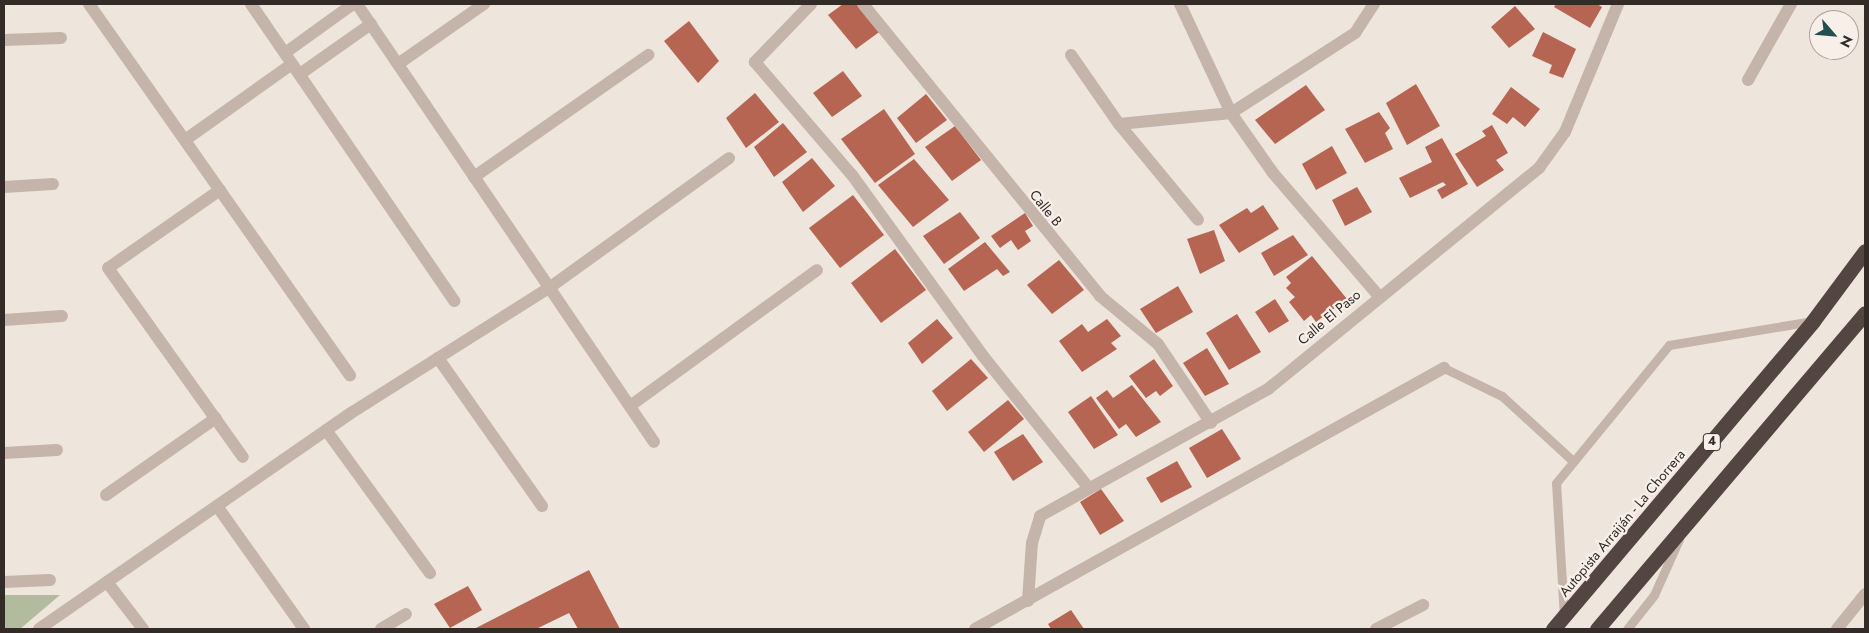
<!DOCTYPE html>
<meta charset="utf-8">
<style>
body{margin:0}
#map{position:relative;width:1869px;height:633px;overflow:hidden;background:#eee5dc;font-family:Jost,sans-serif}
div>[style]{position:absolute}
.green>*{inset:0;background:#b3bb9e}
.building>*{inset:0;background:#b66553}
.lane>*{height:9px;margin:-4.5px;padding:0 4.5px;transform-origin:4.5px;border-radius:4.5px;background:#c5b4aa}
.street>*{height:12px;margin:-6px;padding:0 6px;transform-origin:6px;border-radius:6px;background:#c5b4aa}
.highway>*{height:15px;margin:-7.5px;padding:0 7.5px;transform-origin:7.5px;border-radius:7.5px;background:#534541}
span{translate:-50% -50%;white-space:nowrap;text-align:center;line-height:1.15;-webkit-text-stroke:4.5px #f7efe8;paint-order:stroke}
.shield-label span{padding:1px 4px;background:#f7efe8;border:1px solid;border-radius:4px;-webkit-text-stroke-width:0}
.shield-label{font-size:12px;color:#332b28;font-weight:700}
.street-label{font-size:14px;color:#332b28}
.frame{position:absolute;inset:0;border:5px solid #332b28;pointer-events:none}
.north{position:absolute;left:1809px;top:10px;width:50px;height:50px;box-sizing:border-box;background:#f7efe8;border:1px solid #a9a19b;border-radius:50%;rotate:117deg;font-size:14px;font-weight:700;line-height:20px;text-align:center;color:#332b28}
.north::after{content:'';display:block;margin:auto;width:18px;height:22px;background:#234f4f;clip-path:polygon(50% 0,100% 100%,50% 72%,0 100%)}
</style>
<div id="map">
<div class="green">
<i style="clip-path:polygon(4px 595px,60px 595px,20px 629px,4px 629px)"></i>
</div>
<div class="building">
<i style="clip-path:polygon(843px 4px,861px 4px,882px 30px,856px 49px,828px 15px)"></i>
<i style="clip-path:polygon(1556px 4px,1597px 4px,1602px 7px,1590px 28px,1554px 7px)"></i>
<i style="clip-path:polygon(1515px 6px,1535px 29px,1509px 48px,1491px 27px)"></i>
<i style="clip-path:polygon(689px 21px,719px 61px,698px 83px,664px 41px)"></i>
<i style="clip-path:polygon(1543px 32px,1576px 49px,1563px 78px,1549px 73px,1552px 65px,1532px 56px)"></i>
<i style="clip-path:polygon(843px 71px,862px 96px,832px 117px,813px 93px)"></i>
<i style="clip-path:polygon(1416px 84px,1440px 126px,1407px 145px,1386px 103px)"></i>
<i style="clip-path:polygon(1306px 85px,1325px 110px,1275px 144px,1255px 120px)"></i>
<i style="clip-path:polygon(1511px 87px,1540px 109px,1525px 127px,1513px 117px,1507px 124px,1492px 114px)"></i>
<i style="clip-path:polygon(755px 93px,779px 122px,746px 148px,726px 118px)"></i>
<i style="clip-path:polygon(926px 94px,947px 120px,916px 143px,897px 118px)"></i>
<i style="clip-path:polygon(884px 109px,915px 154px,875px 183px,841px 139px)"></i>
<i style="clip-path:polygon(1379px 112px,1390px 128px,1385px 133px,1393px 149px,1365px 163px,1345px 129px)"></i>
<i style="clip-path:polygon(783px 123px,807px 152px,774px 177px,754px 147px)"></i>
<i style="clip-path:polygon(1492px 125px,1508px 153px,1496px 160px,1504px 170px,1477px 187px,1455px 154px,1486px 136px,1482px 131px)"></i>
<i style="clip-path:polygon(955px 126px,981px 160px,952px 181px,925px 147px)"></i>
<i style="clip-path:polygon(1442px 138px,1468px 184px,1442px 199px,1437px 190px,1446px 185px,1443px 182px,1410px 198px,1399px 178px,1432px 162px,1425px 147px)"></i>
<i style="clip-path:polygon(1332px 146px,1347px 173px,1316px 190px,1302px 164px)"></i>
<i style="clip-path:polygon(812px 158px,835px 186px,803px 212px,782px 182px)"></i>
<i style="clip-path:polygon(914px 159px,949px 200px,913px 227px,878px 185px)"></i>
<i style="clip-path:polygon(1357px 187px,1372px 212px,1345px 226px,1332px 200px)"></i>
<i style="clip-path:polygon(853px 195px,884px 235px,840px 268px,809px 228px)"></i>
<i style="clip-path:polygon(1263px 205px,1279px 229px,1239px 253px,1219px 225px,1247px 208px,1251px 213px)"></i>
<i style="clip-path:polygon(960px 212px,980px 238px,944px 264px,923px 236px)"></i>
<i style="clip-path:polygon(1025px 213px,1033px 226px,1025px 231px,1031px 241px,1018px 250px,1011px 240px,1000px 248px,991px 236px)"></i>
<i style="clip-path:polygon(1214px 230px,1225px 261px,1200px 274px,1187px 239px)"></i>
<i style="clip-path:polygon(1293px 235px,1308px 255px,1274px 276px,1261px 253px)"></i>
<i style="clip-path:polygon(985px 242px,1010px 272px,1003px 276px,997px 269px,964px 291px,948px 269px)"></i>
<i style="clip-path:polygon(895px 249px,926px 290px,881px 323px,851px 283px)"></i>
<i style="clip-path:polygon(1312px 256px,1347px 299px,1316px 322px,1311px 315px,1304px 321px,1289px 302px,1295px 297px,1286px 288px,1291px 283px,1286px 277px)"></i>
<i style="clip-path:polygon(1059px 260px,1084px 290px,1052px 314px,1027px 285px)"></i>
<i style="clip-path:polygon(1178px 286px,1193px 312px,1156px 333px,1140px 309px)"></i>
<i style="clip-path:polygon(1275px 299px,1289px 321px,1269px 333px,1255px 312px)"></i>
<i style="clip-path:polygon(1237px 314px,1261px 352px,1229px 370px,1206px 333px)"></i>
<i style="clip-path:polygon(937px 319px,953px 338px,922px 364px,908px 343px)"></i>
<i style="clip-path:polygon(1107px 319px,1121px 336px,1111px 343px,1117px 349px,1082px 372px,1059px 341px,1082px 324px,1088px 332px)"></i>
<i style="clip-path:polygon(1207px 348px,1229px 384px,1205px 396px,1183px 363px)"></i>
<i style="clip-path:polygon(971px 359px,988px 378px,947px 411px,932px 391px)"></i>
<i style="clip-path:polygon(1154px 359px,1173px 386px,1160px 396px,1156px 391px,1146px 398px,1129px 376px)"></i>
<i style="clip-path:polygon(1132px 385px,1161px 422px,1136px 437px,1126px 424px,1119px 429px,1096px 398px,1107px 390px,1113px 398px)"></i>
<i style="clip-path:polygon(1091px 396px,1118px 435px,1094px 449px,1068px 412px)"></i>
<i style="clip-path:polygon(1008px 400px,1024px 419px,984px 452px,968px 432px)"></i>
<i style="clip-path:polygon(1222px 429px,1241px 459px,1207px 478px,1189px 448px)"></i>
<i style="clip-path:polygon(1023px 434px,1043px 462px,1013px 481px,994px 452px)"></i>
<i style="clip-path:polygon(1177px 461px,1192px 487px,1161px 503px,1146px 478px)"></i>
<i style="clip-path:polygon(1101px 489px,1124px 521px,1100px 535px,1080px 502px)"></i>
<i style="clip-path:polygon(589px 570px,620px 629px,578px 629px,569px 613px,536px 629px,474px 629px)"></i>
<i style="clip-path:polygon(468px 586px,482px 610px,450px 628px,434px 604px)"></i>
<i style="clip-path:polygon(1071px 610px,1084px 629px,1051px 629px,1048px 624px)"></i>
</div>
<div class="lane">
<i style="left:1444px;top:368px;width:64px;rotate:25.8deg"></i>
<i style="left:1502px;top:396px;width:96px;rotate:42.5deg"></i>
<i style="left:1564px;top:617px;width:134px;rotate:-93.4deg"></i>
<i style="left:1556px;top:483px;width:178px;rotate:-50.7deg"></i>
<i style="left:1669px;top:345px;width:146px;rotate:-9.5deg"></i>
<i style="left:1627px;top:629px;width:43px;rotate:-51.5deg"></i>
<i style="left:1654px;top:595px;width:61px;rotate:-65.9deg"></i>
</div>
<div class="street">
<i style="left:89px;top:4px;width:454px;rotate:54.9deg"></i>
<i style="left:251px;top:4px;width:360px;rotate:55.6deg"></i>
<i style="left:357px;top:4px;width:529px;rotate:55.86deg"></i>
<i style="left:811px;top:4px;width:81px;rotate:134deg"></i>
<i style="left:755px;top:62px;width:149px;rotate:49.4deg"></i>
<i style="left:852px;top:175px;width:223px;rotate:54.1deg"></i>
<i style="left:983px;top:356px;width:166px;rotate:51.3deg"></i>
<i style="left:863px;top:4px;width:376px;rotate:50.9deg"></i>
<i style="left:1100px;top:296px;width:75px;rotate:39.6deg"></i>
<i style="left:1158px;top:344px;width:95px;rotate:56.1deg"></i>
<i style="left:1180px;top:4px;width:120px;rotate:64.9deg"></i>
<i style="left:1231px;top:113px;width:73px;rotate:55deg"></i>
<i style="left:1273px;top:173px;width:161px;rotate:49.3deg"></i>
<i style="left:4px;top:40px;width:57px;rotate:-2deg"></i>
<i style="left:285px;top:53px;width:84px;rotate:-35.8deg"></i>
<i style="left:1071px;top:55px;width:84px;rotate:55.2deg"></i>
<i style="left:1119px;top:124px;width:124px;rotate:50.5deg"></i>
<i style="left:398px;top:64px;width:105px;rotate:-34.9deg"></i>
<i style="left:300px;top:74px;width:87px;rotate:-35.2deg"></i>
<i style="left:1748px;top:80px;width:87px;rotate:-60.5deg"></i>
<i style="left:1119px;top:124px;width:113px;rotate:-5.6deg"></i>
<i style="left:1231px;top:113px;width:148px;rotate:-32.8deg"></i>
<i style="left:1355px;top:33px;width:35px;rotate:-57deg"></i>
<i style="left:185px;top:140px;width:131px;rotate:-35.4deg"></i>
<i style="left:474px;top:177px;width:213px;rotate:-35deg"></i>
<i style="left:4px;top:187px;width:49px;rotate:-3.5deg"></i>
<i style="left:220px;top:190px;width:136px;rotate:145.1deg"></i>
<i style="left:108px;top:268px;width:232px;rotate:54.5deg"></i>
<i style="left:4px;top:320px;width:58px;rotate:-3.9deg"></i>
<i style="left:438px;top:358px;width:181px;rotate:54.9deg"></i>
<i style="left:630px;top:406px;width:231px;rotate:-36deg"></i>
<i style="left:326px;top:430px;width:177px;rotate:54deg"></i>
<i style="left:4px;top:453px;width:53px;rotate:-3.2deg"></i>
<i style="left:106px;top:495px;width:134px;rotate:-35deg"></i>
<i style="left:217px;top:506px;width:151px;rotate:54.7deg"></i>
<i style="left:4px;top:582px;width:46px;rotate:-2.5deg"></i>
<i style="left:107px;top:582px;width:59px;rotate:52.5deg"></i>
<i style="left:1028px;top:601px;width:58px;rotate:-86.1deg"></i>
<i style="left:1032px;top:543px;width:28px;rotate:-73deg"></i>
<i style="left:1040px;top:516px;width:261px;rotate:-29.1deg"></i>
<i style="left:1268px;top:389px;width:350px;rotate:-39.2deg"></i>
<i style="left:1539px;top:168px;width:44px;rotate:-54.2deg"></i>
<i style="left:1565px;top:132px;width:139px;rotate:-67.5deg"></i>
<i style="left:39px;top:629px;width:379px;rotate:-34.7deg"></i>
<i style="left:351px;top:413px;width:234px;rotate:-32.3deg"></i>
<i style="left:549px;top:288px;width:222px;rotate:-35.8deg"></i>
<i style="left:381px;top:629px;width:29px;rotate:-31deg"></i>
<i style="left:975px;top:629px;width:537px;rotate:-29.1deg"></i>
<i style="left:1376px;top:629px;width:53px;rotate:-27.1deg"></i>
<i style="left:1837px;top:629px;width:45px;rotate:-51.3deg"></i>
</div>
<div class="highway">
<i style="left:1553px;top:629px;width:403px;rotate:-49.8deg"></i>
<i style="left:1813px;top:321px;width:87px;rotate:-53.4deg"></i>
<i style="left:1597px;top:629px;width:414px;rotate:-49.7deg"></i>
</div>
<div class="shield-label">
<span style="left:1712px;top:442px">4</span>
</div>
<div class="street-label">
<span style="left:1046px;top:208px;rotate:51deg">Calle B</span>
<span style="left:1329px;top:317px;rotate:-40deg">Calle El Paso</span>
<span style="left:1622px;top:523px;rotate:-50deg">Autopista Arraiján - La Chorrera</span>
</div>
<div class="frame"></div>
<div class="north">N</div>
</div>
